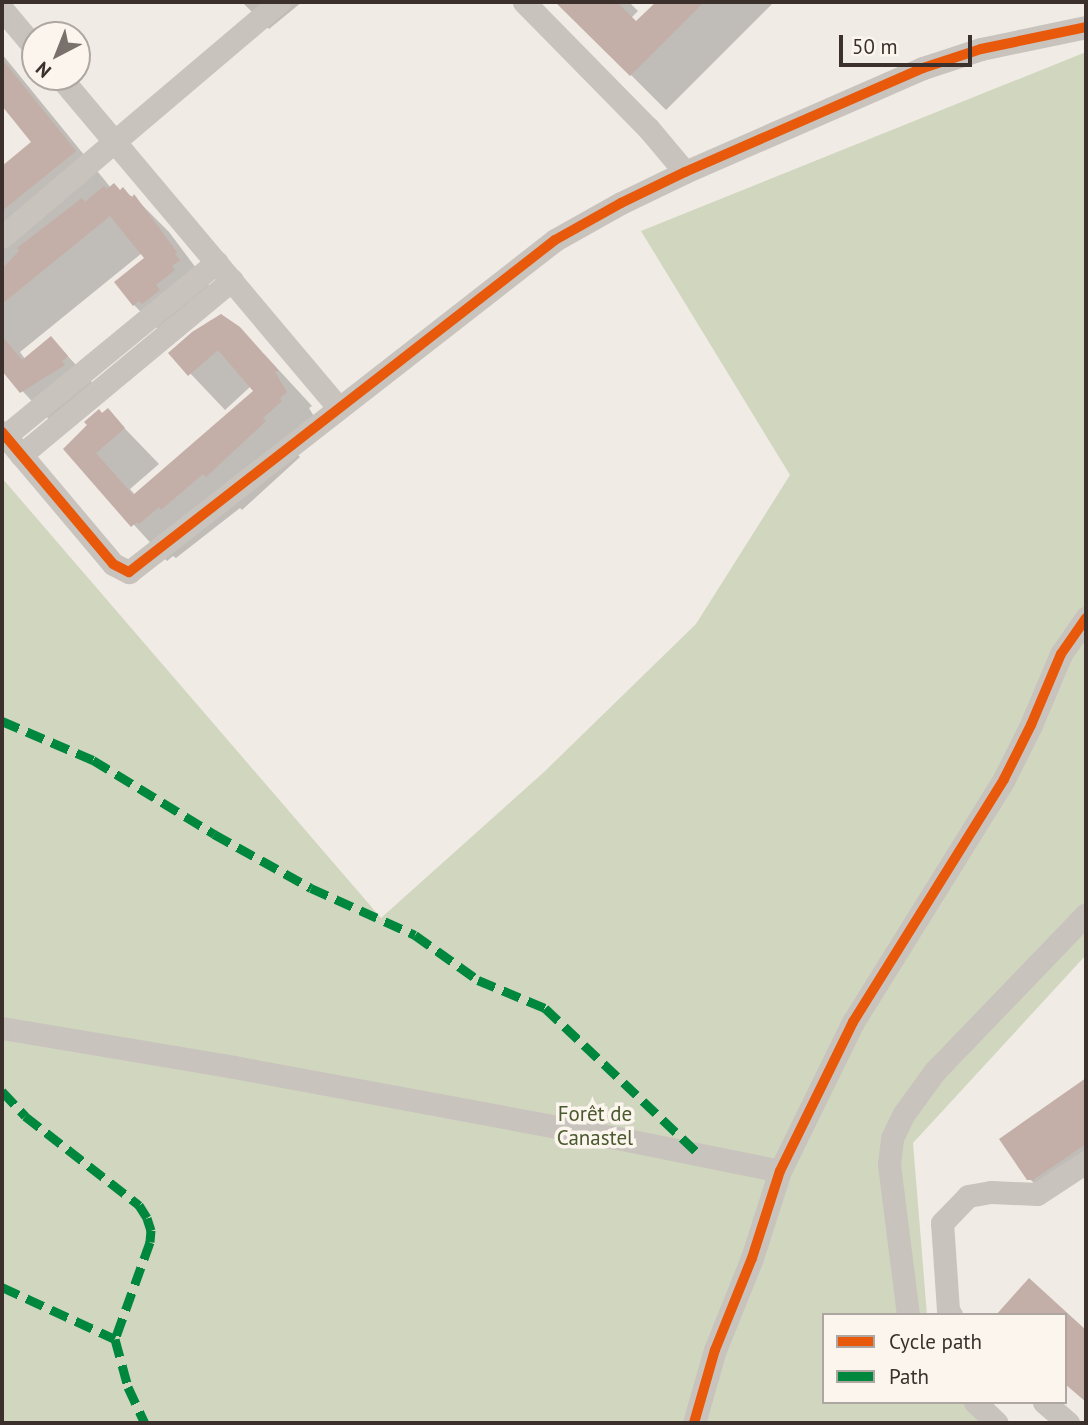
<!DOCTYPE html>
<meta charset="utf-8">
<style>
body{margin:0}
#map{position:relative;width:1088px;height:1425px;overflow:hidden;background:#f0ebe5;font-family:"PT Sans",sans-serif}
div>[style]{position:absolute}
.green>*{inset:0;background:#d1d6bf}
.shadow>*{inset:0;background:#0003}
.building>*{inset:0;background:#c3afa7}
.minor>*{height:23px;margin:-11.5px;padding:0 11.5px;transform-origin:11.5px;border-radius:11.5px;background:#c9c3be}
.quiet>*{height:9px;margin-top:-4.5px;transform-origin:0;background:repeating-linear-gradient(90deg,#00873e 0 18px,transparent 0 27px)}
.cycleway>*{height:10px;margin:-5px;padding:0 5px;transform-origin:5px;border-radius:5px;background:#e8590c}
span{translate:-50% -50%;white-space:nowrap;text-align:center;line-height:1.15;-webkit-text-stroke:7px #fbf5ee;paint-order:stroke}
.park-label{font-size:21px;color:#4a5a2e}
.frame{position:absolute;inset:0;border:4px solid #3b302b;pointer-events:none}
.legend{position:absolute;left:822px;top:1313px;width:245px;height:91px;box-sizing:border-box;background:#fbf5ee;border:2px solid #aea6a0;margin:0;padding:9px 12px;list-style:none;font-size:21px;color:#3b302b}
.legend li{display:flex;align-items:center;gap:14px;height:35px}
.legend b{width:35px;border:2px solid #aea6a0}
.north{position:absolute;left:21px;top:21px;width:70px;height:70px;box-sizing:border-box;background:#fbf5ee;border:2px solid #aea6a0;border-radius:50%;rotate:222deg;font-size:19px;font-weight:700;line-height:28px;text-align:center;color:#3b302b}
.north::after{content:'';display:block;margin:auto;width:24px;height:32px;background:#7a716c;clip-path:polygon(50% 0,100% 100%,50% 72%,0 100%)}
.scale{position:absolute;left:839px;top:35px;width:133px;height:32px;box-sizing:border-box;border:4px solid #3b302b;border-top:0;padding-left:9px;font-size:21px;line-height:24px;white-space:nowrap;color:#3b302b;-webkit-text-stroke:5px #fbf5ee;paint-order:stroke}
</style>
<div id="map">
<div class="green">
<i style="clip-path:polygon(1086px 52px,1086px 955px,913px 1143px,927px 1315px,824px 1315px,824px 1402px,983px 1402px,1002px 1423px,2px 1423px,2px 478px,381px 918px,544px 772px,696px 624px,790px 475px,641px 231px)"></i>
</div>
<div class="shadow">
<i style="clip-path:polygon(242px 2px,302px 2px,269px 29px)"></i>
<i style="clip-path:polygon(558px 2px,629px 2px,638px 11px,631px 18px,636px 23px,658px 2px,774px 2px,666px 110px)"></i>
<i style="clip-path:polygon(2px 54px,111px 188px,134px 197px,169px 232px,211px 288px,169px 340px,134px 305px,146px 258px,142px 253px,20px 352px,25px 359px,51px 338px,102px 393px,56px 427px,2px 369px,2px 168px,33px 143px,2px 104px)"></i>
<i style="clip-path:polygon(211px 320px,265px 355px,312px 406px,309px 408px,321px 428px,297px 454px,300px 457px,242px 510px,240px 508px,176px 558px,173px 556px,167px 561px,65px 449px,99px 412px,102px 415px,107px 410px,159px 464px,130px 489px,136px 496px,255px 391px,251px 386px,225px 410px,171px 353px)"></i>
<i style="clip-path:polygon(1086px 1080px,1086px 1172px,1046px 1196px,1029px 1178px,1001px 1140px)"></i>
</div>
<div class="building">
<i style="clip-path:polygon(555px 2px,617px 2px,636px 21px,656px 2px,704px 2px,630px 76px)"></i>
<i style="clip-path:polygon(2px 59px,76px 151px,2px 211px,2px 166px,31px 142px,2px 106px)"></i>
<i style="clip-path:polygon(114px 183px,120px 190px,123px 187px,132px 198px,134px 194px,177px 252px,175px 254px,180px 260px,172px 266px,175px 270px,156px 285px,160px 290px,142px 304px,139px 301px,133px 306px,114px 282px,144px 258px,110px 216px,2px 304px,2px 269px,19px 251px,17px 248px,82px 198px,85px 202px,104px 186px,107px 189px)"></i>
<i style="clip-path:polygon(221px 314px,240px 327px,279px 371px,275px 372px,287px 392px,280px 398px,282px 401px,263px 418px,266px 421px,206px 477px,203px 474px,161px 510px,159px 507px,139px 524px,137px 522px,131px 527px,63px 449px,87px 425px,84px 422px,99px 409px,102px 413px,108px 408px,125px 428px,96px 453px,133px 495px,253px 391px,218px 350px,188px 376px,168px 353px,192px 332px)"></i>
<i style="clip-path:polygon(2px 336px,22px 360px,51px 336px,68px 356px,62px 361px,65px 365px,20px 393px,2px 371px)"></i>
<i style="clip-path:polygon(1086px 1078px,1086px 1144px,1033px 1180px,1027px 1180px,999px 1139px)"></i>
<i style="clip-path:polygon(1029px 1278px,1086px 1330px,1086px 1402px,1065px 1384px,1065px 1315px,996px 1315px)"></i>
</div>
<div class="minor">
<i style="left:524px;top:2px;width:177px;rotate:45.5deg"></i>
<i style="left:648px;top:128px;width:57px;rotate:49.9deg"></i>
<i style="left:2px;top:9px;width:51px;rotate:49.8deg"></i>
<i style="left:60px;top:77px;width:431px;rotate:49.9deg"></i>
<i style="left:2px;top:237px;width:363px;rotate:-40.3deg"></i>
<i style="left:2px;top:432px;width:172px;rotate:49.9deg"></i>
<i style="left:113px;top:564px;width:18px;rotate:27deg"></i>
<i style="left:129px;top:572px;width:540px;rotate:-37.93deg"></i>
<i style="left:555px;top:240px;width:76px;rotate:-29.3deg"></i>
<i style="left:621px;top:203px;width:71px;rotate:-25.8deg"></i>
<i style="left:685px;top:172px;width:260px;rotate:-23.6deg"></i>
<i style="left:923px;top:68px;width:61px;rotate:-18.1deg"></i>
<i style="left:981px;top:49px;width:107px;rotate:-11.8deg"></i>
<i style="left:5px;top:436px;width:274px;rotate:-39.4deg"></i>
<i style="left:21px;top:455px;width:274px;rotate:-39.7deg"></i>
<i style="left:2px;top:1028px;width:235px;rotate:9.5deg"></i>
<i style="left:234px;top:1067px;width:390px;rotate:10.5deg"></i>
<i style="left:617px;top:1138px;width:166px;rotate:11.4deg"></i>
<i style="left:908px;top:1315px;width:152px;rotate:-97.2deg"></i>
<i style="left:889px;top:1164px;width:26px;rotate:-83deg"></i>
<i style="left:892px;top:1138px;width:25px;rotate:-64deg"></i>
<i style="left:903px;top:1115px;width:54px;rotate:-54deg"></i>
<i style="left:935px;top:1071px;width:218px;rotate:-46.1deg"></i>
<i style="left:951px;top:1315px;width:6px;rotate:-121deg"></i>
<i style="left:948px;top:1310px;width:87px;rotate:-93.9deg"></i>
<i style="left:942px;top:1223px;width:37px;rotate:-46deg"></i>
<i style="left:968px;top:1196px;width:23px;rotate:-10deg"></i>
<i style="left:991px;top:1192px;width:46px;rotate:2.5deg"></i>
<i style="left:1037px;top:1194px;width:59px;rotate:-33.1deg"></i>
<i style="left:975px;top:1402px;width:30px;rotate:44deg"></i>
<i style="left:1044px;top:1402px;width:32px;rotate:41deg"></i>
<i style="left:694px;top:1423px;width:76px;rotate:-74deg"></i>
<i style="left:715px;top:1350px;width:99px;rotate:-68.1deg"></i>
<i style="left:752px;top:1258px;width:91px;rotate:-72.2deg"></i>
<i style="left:780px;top:1171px;width:166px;rotate:-63.9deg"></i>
<i style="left:853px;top:1022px;width:286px;rotate:-58.1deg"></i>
<i style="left:1004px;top:779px;width:60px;rotate:-63.4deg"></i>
<i style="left:1031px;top:725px;width:77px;rotate:-67.1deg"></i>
<i style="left:1061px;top:654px;width:44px;rotate:-55.2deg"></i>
</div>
<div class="quiet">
<i style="left:2px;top:721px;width:99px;rotate:23.2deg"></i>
<i style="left:93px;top:760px;width:142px;rotate:31.4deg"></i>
<i style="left:214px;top:834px;width:111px;rotate:29.1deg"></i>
<i style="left:311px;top:888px;width:114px;rotate:24.3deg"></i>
<i style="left:415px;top:935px;width:77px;rotate:35.5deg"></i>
<i style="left:478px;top:980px;width:73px;rotate:22.7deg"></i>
<i style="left:545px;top:1008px;width:214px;rotate:43.5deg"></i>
<i style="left:2px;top:1091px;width:34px;rotate:47deg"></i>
<i style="left:25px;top:1116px;width:145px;rotate:38deg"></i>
<i style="left:139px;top:1205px;width:15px;rotate:58deg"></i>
<i style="left:147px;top:1218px;width:13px;rotate:72deg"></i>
<i style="left:151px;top:1230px;width:12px;rotate:95deg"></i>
<i style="left:150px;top:1242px;width:103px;rotate:109.8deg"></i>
<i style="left:115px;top:1339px;width:50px;rotate:74.8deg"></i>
<i style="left:128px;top:1387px;width:40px;rotate:65deg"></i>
<i style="left:2px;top:1287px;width:124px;rotate:24.7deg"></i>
</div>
<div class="cycleway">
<i style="left:2px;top:432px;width:172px;rotate:49.9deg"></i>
<i style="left:113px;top:564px;width:18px;rotate:27deg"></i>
<i style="left:129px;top:572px;width:540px;rotate:-37.93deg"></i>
<i style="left:555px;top:240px;width:76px;rotate:-29.3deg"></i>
<i style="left:621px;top:203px;width:71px;rotate:-25.8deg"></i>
<i style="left:685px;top:172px;width:260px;rotate:-23.6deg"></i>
<i style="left:923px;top:68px;width:61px;rotate:-18.1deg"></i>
<i style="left:981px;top:49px;width:107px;rotate:-11.8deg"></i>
<i style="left:694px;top:1423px;width:76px;rotate:-74deg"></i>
<i style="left:715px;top:1350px;width:99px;rotate:-68.1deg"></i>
<i style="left:752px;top:1258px;width:91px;rotate:-72.2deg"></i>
<i style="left:780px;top:1171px;width:166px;rotate:-63.9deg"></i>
<i style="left:853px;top:1022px;width:286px;rotate:-58.1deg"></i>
<i style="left:1004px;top:779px;width:60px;rotate:-63.4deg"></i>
<i style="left:1031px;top:725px;width:77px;rotate:-67.1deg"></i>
<i style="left:1061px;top:654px;width:44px;rotate:-55.2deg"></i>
</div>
<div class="park-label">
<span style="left:595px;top:1126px">Forêt de<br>Canastel</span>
</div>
<div class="frame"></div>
<ul class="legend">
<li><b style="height:9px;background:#e8590c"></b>Cycle path</li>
<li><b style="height:9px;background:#00873e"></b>Path</li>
</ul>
<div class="north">N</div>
<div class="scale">50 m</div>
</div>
